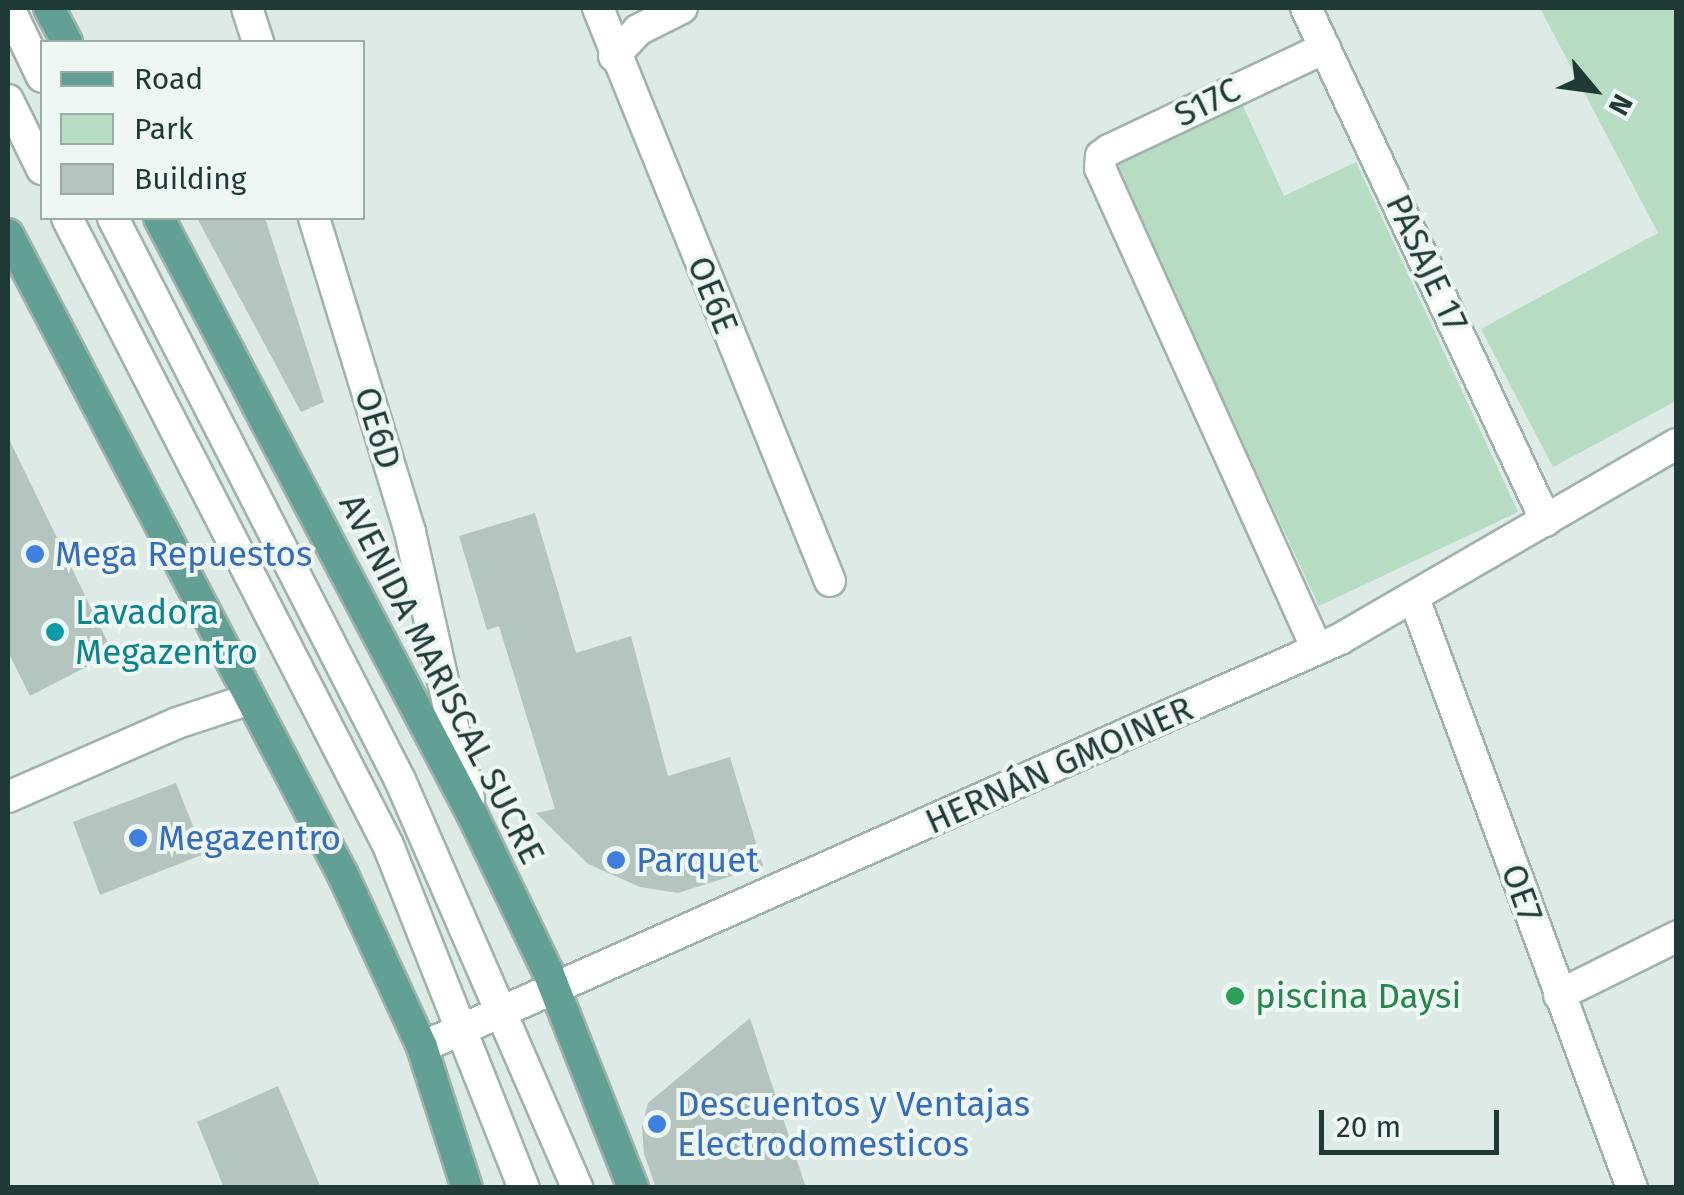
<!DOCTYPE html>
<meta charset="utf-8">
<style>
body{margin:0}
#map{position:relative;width:1684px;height:1195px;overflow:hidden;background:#deeae6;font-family:"Fira Sans",sans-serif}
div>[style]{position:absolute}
.green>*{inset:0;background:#b6dcc4}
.building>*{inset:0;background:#b4c5bf}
.roads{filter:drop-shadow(2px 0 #a1b2ad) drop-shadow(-2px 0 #a1b2ad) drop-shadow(0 2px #a1b2ad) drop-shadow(0 -2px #a1b2ad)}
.minor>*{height:30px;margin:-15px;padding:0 15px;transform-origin:15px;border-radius:15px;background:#fff}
.major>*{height:30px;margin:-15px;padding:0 15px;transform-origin:15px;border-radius:15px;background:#62a096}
.dots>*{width:28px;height:28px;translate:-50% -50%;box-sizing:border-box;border:5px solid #eef7f3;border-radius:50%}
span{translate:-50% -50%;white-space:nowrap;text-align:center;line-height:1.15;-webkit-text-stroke:8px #eef7f3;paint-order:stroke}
.street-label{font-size:35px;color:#1f3a35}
.shop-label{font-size:35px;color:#366cbe}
.left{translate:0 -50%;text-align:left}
.culture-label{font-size:35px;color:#0d838f}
.leisure-label{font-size:35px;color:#27864d}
.frame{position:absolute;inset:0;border:10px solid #1f3a35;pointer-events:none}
.legend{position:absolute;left:40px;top:40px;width:325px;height:180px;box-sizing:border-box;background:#eef7f3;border:2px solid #9baba7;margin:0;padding:12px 18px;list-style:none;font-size:30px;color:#1f3a35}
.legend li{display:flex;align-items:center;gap:20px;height:50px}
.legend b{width:50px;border:2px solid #9baba7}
.north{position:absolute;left:1544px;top:40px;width:100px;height:100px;-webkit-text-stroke:8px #eef7f3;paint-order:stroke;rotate:119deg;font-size:28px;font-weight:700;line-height:40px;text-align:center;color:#1f3a35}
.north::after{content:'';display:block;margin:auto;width:35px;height:45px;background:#1f3a35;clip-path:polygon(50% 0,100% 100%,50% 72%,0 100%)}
.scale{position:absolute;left:1319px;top:1110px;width:180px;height:45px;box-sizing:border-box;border:5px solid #1f3a35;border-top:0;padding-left:12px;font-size:30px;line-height:35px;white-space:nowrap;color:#1f3a35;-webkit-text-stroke:8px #eef7f3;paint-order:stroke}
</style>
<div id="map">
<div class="green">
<i style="clip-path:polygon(1540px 8px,1676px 8px,1676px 401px,1553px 467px,1481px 329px,1658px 233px)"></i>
<i style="clip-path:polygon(1239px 97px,1284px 196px,1356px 162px,1518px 512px,1319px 606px,1110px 158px)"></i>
</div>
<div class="building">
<i style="clip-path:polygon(197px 218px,265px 218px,324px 402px,301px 412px)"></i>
<i style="clip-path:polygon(8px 437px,113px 653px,30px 696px,8px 652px)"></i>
<i style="clip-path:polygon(535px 513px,576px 653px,631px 636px,668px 776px,730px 757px,763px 866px,678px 893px,640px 887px,588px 864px,536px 813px,555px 809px,499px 626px,487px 630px,459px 536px)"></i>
<i style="clip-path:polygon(176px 783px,204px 854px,100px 895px,73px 822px)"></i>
<i style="clip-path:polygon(750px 1018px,806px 1188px,656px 1188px,644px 1154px,642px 1127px,648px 1103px)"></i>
<i style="clip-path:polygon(278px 1086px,321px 1188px,224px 1188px,197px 1122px)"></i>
</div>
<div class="roads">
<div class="minor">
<i style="left:9px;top:8px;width:76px;rotate:64.4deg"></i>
<i style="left:247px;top:8px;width:36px;rotate:72deg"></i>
<i style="left:598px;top:8px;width:618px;rotate:67.96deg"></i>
<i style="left:1306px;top:8px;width:566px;rotate:64.93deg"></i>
<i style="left:614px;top:56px;width:35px;rotate:-47deg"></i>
<i style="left:638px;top:30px;width:49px;rotate:-26.6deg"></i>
<i style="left:8px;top:100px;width:77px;rotate:63.8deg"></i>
<i style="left:67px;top:218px;width:704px;rotate:62.89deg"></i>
<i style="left:388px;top:845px;width:369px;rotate:68.4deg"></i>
<i style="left:113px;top:218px;width:631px;rotate:62.95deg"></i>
<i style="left:400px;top:780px;width:445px;rotate:66.5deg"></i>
<i style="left:314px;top:218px;width:328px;rotate:73deg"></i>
<i style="left:410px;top:532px;width:273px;rotate:77.5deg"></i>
<i style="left:1414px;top:598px;width:629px;rotate:69.72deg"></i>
<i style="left:1317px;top:649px;width:528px;rotate:-114.28deg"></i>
<i style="left:1100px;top:168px;width:12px;rotate:-85deg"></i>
<i style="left:1101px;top:156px;width:10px;rotate:-37deg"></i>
<i style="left:1109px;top:150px;width:239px;rotate:-25.3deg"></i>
<i style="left:8px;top:797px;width:184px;rotate:-23.6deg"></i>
<i style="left:177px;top:723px;width:77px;rotate:-18.2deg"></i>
<i style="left:1559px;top:995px;width:131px;rotate:-26.4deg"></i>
<i style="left:422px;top:1047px;width:1005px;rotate:-23.96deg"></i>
<i style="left:1340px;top:639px;width:388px;rotate:-30.1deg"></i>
</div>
<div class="major">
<i style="left:49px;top:8px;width:38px;rotate:62deg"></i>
<i style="left:159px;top:218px;width:675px;rotate:62.3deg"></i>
<i style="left:473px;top:816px;width:173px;rotate:64.3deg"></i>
<i style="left:548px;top:972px;width:232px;rotate:68.5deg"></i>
<i style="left:8px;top:234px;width:723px;rotate:62.41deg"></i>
<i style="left:343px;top:875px;width:189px;rotate:65.3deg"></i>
<i style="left:422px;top:1047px;width:148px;rotate:72.3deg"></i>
</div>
</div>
<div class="dots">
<i style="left:35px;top:554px;background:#3f7fe0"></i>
<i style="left:55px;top:632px;background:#0f9aa8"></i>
<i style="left:138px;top:838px;background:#3f7fe0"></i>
<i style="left:616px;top:860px;background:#3f7fe0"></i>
<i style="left:1235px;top:996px;background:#2e9e5b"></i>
<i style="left:657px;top:1124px;background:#3f7fe0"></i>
</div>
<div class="street-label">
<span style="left:1207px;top:102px;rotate:-26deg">S17C</span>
<span style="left:1427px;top:263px;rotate:65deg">PASAJE 17</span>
<span style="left:713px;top:295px;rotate:68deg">OE6E</span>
<span style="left:378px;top:428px;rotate:73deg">OE6D</span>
<span style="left:442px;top:679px;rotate:63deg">AVENIDA MARISCAL SUCRE</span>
<span style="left:1059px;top:765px;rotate:-24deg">HERNÁN GMOINER</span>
<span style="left:1522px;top:893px;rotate:70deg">OE7</span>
</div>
<div class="shop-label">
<span class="left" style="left:55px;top:554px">Mega Repuestos</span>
<span class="left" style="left:158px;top:838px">Megazentro</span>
<span class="left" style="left:636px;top:860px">Parquet</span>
<span class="left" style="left:677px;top:1124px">Descuentos y Ventajas<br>Electrodomesticos</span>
</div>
<div class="culture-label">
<span class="left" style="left:75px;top:632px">Lavadora<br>Megazentro</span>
</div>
<div class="leisure-label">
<span class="left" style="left:1255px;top:996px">piscina Daysi</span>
</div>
<div class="frame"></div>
<ul class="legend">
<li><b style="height:12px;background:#62a096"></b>Road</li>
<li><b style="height:28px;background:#b6dcc4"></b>Park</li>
<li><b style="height:28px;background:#b4c5bf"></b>Building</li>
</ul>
<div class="north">N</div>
<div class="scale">20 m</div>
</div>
